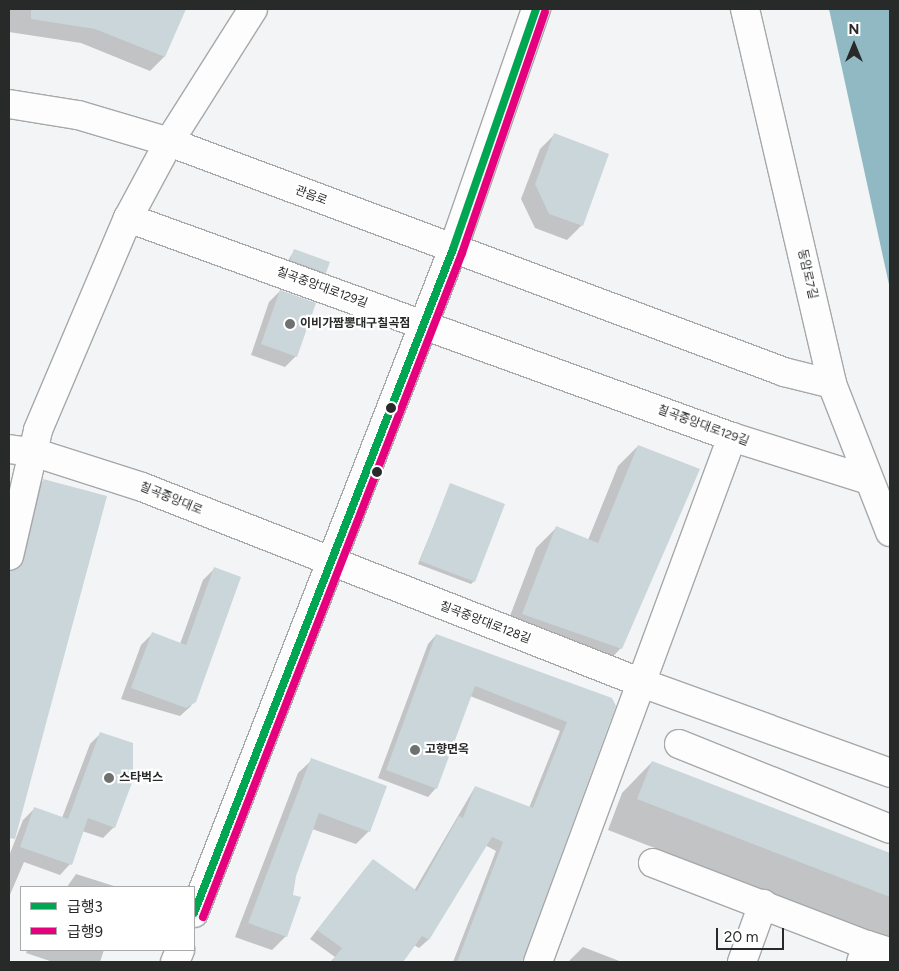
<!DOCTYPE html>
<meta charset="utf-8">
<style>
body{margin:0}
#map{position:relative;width:899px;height:971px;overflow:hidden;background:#f2f4f5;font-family:Figtree,"Noto Sans KR",sans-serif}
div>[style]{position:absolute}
.water>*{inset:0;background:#90b9c3}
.shadow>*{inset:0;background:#0003}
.building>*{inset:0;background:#cad6da}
.roads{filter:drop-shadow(1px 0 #a6a8a9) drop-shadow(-1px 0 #a6a8a9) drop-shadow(0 1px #a6a8a9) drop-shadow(0 -1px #a6a8a9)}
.minor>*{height:28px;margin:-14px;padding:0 14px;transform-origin:14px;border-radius:14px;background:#fdfdfe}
.major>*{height:28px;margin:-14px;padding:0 14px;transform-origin:14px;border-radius:14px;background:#fdfdfe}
.bus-1>*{height:8px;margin:-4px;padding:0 4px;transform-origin:4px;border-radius:4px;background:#00a651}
.bus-2>*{height:8px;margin:-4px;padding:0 4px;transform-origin:4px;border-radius:4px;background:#e5007d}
.dots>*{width:14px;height:14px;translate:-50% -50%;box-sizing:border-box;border:2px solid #fff;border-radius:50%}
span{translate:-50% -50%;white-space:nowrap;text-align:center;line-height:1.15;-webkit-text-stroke:4.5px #fff;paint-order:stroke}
.street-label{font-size:12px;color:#282a2a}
.poi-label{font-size:12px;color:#282a2a;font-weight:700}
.left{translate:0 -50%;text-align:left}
.frame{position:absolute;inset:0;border:10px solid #282a2a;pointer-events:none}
.legend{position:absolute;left:20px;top:886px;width:175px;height:65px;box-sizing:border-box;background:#fff;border:1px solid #a9aaaa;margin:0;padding:6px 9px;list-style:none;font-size:15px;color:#282a2a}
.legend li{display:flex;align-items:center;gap:10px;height:25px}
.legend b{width:25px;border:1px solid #a9aaaa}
.north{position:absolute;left:829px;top:20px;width:50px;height:50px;-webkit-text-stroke:4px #fff;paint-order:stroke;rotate:0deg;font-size:14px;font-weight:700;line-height:20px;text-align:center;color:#282a2a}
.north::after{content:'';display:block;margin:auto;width:18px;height:22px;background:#282a2a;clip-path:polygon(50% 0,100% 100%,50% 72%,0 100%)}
.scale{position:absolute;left:716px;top:928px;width:68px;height:22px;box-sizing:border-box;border:2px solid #282a2a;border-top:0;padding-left:6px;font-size:15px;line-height:18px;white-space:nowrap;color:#282a2a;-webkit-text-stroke:4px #fff;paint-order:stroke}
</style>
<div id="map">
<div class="water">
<i style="clip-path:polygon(829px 9px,890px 9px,890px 289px)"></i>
</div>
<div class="shadow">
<i style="clip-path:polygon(9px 9px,175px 9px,182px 15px,164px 57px,150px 71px,81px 43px,9px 32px)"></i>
<i style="clip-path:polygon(554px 135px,582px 225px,567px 240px,535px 228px,521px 199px,540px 149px)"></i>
<i style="clip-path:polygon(294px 251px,325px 273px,318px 280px,284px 267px)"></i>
<i style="clip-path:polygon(280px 291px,296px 356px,285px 367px,251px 355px,269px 302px)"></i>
<i style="clip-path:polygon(638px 446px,621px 648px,601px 669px,503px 634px,536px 548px,556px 528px,588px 540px,618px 466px)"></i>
<i style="clip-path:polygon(43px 481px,19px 816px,9px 827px,9px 562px,23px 501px)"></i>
<i style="clip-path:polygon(451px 484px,474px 581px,471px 584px,418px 564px)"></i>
<i style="clip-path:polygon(214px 569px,239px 578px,191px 706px,180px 716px,121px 699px,141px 645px,152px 634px,180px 644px,203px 580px)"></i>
<i style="clip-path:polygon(436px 635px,614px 706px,520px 962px,453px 962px,496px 851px,485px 845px,428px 940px,419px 948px,414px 945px,402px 962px,330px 962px,335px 957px,310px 939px,365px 869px,373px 860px,414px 891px,475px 787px,529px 808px,560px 731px,470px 696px,436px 788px,428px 797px,378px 778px,428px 644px)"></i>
<i style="clip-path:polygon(101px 733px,132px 779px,114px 827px,103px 838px,82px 831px,70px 864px,60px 875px,24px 862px,9px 897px,9px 856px,23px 820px,34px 809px,62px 818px,90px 744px)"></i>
<i style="clip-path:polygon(312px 760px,369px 831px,356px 844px,312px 829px,295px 876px,286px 936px,272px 950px,235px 937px,298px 773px)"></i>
<i style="clip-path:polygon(652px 762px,890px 854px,890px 939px,608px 830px,622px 793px)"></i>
<i style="clip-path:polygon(76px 874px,117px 887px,67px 887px)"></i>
<i style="clip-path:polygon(583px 947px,622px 962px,568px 962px)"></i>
<i style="clip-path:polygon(27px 950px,104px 950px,100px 962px,53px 962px,26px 953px)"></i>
</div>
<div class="building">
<i style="clip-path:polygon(31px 9px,186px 9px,165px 57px,95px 29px,31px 19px)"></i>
<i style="clip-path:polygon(554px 133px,609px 154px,583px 226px,549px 214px,535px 184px)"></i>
<i style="clip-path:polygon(294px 249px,330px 262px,326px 273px,290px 260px)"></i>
<i style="clip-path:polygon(280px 290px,316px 303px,297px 357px,261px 344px)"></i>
<i style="clip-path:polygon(638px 445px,700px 469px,622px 649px,522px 614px,556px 526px,598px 543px)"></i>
<i style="clip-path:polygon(43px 479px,107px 496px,15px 839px,9px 838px,9px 571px,24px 560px)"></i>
<i style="clip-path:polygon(450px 483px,505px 504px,475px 582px,420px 561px)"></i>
<i style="clip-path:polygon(214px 567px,241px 577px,196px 702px,186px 708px,131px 688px,152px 632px,186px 645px)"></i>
<i style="clip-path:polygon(436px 634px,612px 698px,616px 706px,522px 962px,457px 962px,503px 842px,492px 837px,429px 940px,422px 936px,403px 962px,331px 962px,342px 948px,317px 930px,373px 859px,417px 891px,459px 816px,463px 818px,475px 786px,533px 808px,567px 722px,475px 686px,437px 789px,386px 770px)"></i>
<i style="clip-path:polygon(100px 732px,133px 743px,133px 780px,115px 828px,88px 818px,72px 865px,20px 847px,34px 807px,68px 819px)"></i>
<i style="clip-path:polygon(311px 758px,387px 786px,370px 832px,319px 813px,296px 876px,293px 895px,301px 897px,287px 937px,248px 923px)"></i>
<i style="clip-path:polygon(652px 761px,890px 853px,890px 897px,637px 799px)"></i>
</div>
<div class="roads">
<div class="minor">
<i style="left:745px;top:9px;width:385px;rotate:76.9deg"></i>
<i style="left:832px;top:384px;width:159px;rotate:68.6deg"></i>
<i style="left:128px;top:218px;width:642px;rotate:19.93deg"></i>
<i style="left:732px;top:437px;width:143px;rotate:17.5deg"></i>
<i style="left:9px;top:449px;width:27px;rotate:8deg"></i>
<i style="left:36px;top:453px;width:111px;rotate:17.8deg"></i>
<i style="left:142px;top:487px;width:537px;rotate:21.41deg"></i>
<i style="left:642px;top:683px;width:264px;rotate:19.9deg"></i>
<i style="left:9px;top:556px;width:129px;rotate:-77deg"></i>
<i style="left:38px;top:430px;width:230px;rotate:-67deg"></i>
<i style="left:128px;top:218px;width:86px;rotate:-61.7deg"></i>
<i style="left:169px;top:142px;width:157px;rotate:-57.7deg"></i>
<i style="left:679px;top:744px;width:227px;rotate:21.9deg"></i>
<i style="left:653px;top:863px;width:229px;rotate:21deg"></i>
<i style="left:867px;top:945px;width:18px;rotate:109deg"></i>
<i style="left:867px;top:945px;width:24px;rotate:17deg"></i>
<i style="left:538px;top:962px;width:560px;rotate:-69.72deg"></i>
<i style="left:742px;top:962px;width:62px;rotate:-70.1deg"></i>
</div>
<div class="major">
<i style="left:9px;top:104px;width:70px;rotate:9.1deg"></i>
<i style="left:78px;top:115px;width:95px;rotate:16.5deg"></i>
<i style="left:169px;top:142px;width:657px;rotate:20.5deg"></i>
<i style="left:784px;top:372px;width:49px;rotate:14deg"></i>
<i style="left:194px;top:913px;width:713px;rotate:-68.69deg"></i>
<i style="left:453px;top:249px;width:254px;rotate:-70.9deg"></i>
<i style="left:175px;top:962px;width:13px;rotate:-67deg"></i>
</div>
</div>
<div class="bus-1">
<i style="left:194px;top:913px;width:713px;rotate:-68.69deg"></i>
<i style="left:453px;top:249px;width:254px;rotate:-70.9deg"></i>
</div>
<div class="bus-2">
<i style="left:203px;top:917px;width:713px;rotate:-68.69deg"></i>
<i style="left:462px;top:253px;width:255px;rotate:-71deg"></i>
</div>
<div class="dots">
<i style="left:290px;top:324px;background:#6f7171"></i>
<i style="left:391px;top:408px;background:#282a2a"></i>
<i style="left:377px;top:472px;background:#282a2a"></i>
<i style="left:415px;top:750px;background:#6f7171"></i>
<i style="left:109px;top:778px;background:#6f7171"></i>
</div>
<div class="street-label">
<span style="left:311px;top:196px;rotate:21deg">관음로</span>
<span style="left:807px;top:274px;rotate:77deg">동암로7길</span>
<span style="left:322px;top:288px;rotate:20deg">칠곡중앙대로129길</span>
<span style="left:703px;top:426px;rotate:20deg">칠곡중앙대로129길</span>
<span style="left:171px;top:499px;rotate:22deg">칠곡중앙대로</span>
<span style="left:485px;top:623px;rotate:21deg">칠곡중앙대로128길</span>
</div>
<div class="poi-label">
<span class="left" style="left:300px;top:324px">이비가짬뽕대구칠곡점</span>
<span class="left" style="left:425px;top:750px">고향면옥</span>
<span class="left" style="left:119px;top:778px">스타벅스</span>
</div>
<div class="frame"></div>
<ul class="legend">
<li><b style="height:6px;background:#00a651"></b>급행3</li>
<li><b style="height:6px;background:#e5007d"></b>급행9</li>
</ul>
<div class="north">N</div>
<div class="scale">20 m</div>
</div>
